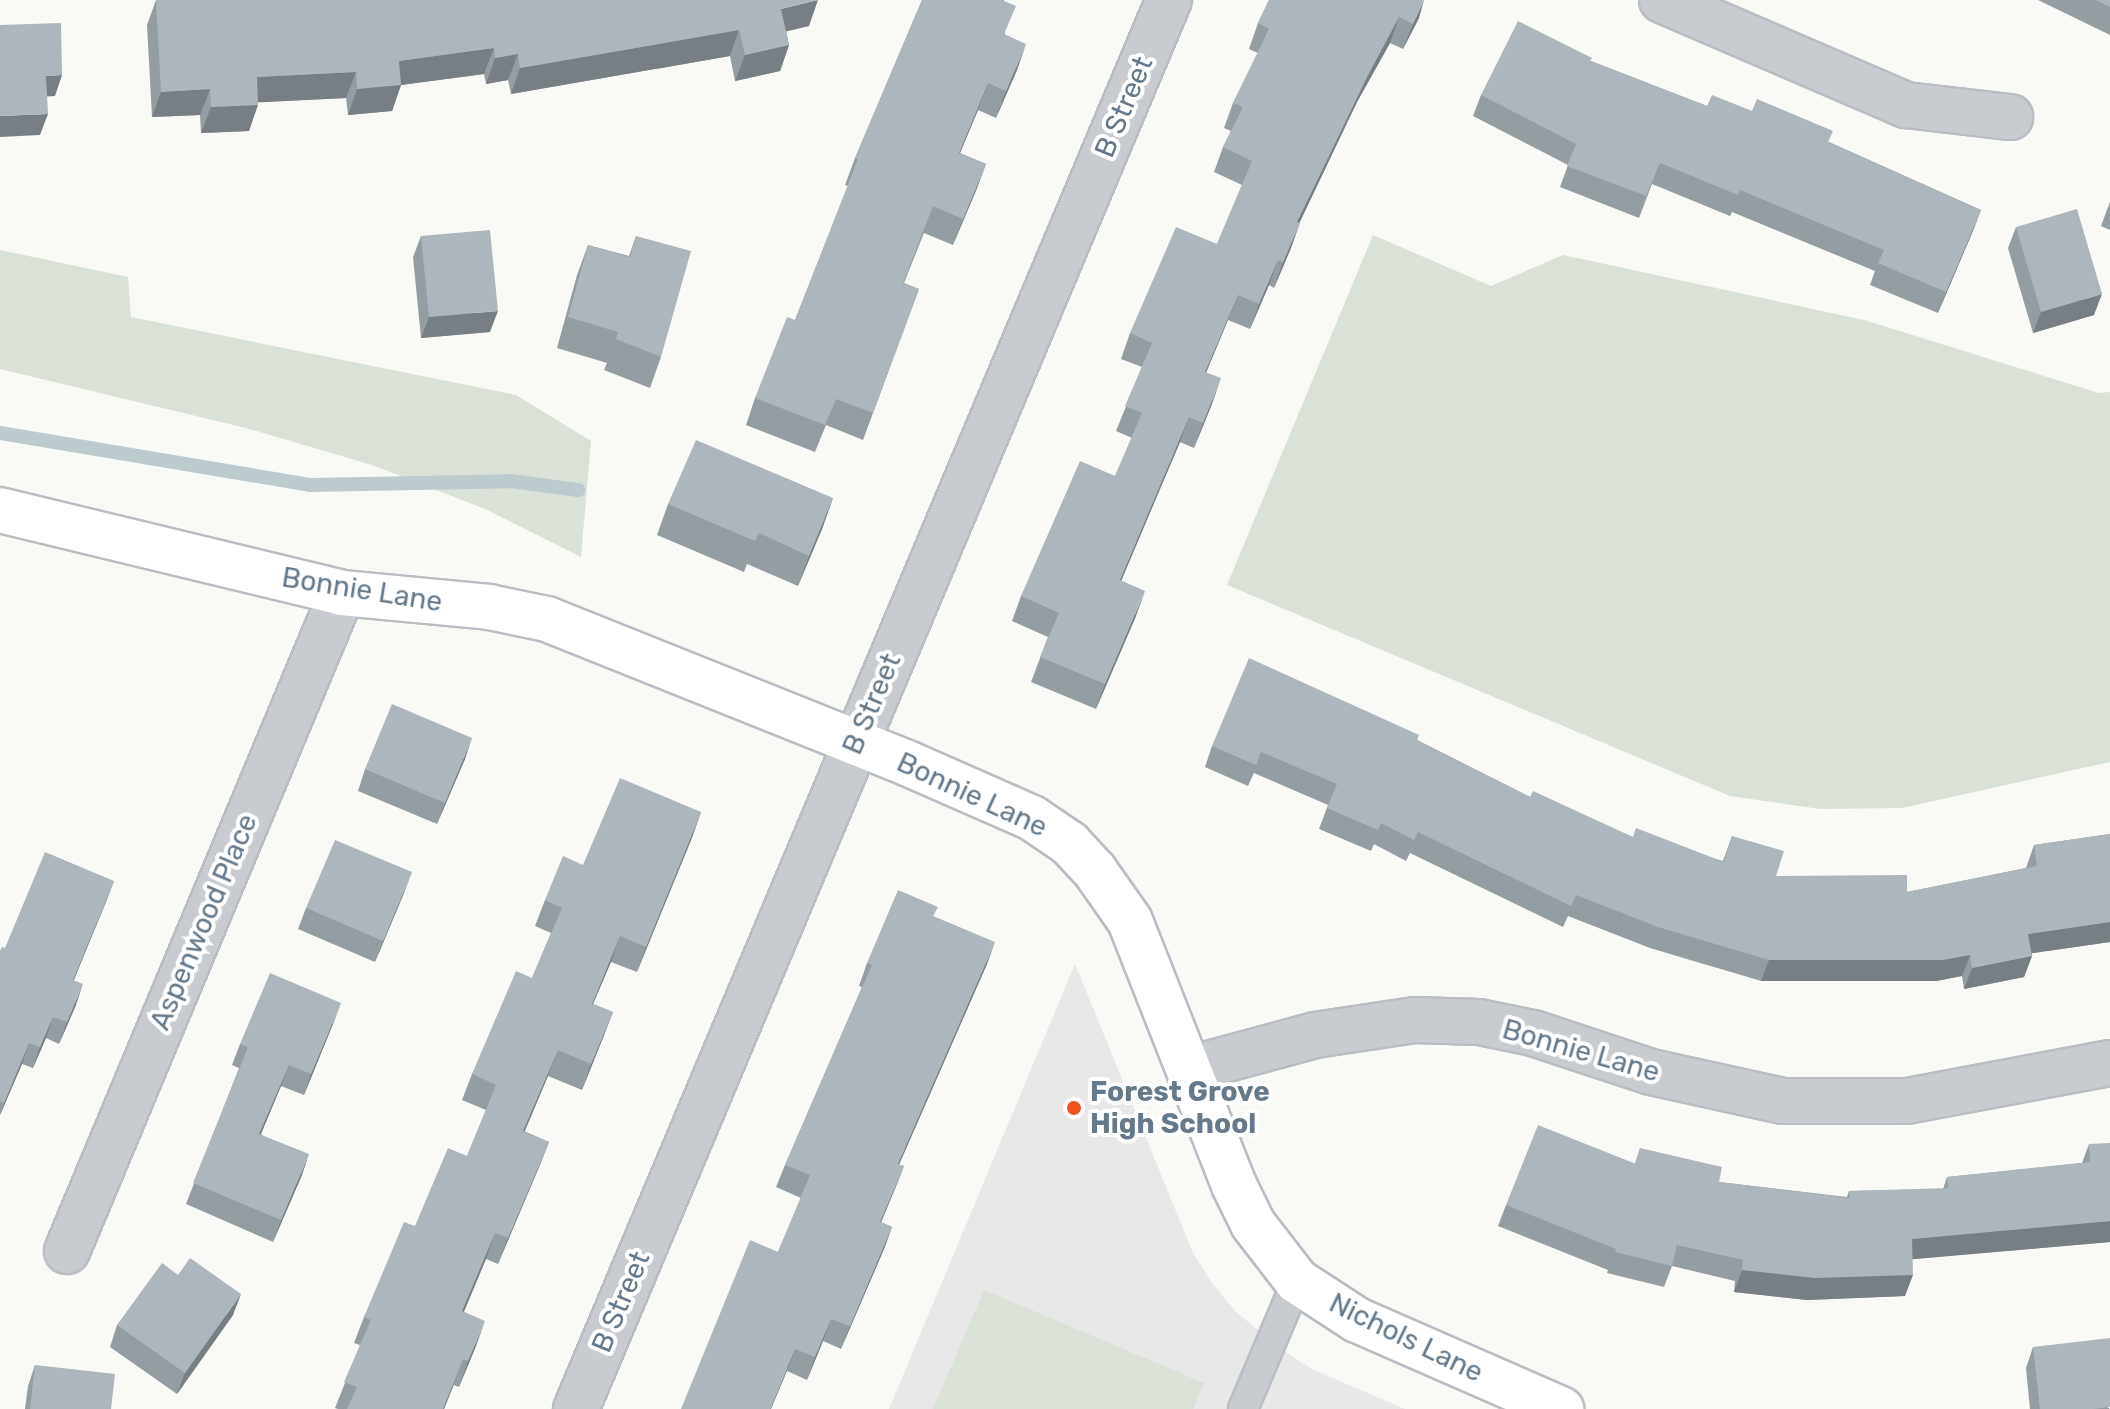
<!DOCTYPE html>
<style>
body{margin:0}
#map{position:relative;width:2110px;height:1409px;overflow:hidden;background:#f9f9f6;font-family:Rubik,sans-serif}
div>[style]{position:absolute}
.built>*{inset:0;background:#e7e8e7}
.green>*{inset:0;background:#dae1d7}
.stream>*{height:14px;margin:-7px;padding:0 7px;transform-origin:7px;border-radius:7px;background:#bdcace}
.roads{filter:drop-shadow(2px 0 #b8bec3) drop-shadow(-2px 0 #b8bec3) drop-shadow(0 2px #b8bec3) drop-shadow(0 -2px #b8bec3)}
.lane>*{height:28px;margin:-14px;padding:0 14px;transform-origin:14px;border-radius:14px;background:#c8ccd0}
.street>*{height:44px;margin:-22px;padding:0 22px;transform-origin:22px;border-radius:22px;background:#c8ccd0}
.secondary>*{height:44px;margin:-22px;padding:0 22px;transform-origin:22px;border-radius:22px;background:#fff}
.wall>*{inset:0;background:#949da2}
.shaded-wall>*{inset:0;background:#787f84}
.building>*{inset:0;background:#acb6bc}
.dots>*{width:22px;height:22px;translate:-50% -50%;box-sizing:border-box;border:4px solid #fff;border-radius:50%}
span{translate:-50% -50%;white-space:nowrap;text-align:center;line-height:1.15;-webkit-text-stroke:8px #fff;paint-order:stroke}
.street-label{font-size:28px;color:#65798a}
.poi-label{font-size:28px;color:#65798a;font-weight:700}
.left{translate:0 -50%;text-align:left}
</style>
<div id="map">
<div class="built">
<i style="clip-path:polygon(1075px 964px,1193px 1253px,1212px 1283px,1237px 1313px,1291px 1356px,1312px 1369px,1405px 1409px,889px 1409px)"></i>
</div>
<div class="green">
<i style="clip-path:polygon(1373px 235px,1491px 286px,1563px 255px,1864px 320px,2099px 393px,2110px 392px,2110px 762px,1902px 808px,1820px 809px,1730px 796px,1227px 585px)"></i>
<i style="clip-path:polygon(0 250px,128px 277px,131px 317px,516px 395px,591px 441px,581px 557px,485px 509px,372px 465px,246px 428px,0 369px)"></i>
<i style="clip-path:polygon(984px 1290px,1204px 1383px,1193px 1409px,933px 1409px)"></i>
</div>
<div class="stream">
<i style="left:0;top:433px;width:314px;rotate:9.5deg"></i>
<i style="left:310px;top:485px;width:201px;rotate:-1.1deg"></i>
<i style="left:511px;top:481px;width:68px;rotate:7.7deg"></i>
</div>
<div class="roads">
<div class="lane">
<i style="left:1243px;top:1409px;width:139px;rotate:-67.1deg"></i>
</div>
<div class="street">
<i style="left:1662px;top:0;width:266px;rotate:23.3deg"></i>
<i style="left:1906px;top:105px;width:105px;rotate:6.6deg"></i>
<i style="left:1190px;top:1069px;width:130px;rotate:-15.2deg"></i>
<i style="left:1315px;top:1035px;width:101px;rotate:-8.5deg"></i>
<i style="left:1415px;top:1020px;width:64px;rotate:1.8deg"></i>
<i style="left:1479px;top:1022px;width:55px;rotate:11.5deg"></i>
<i style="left:1533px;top:1033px;width:124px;rotate:18.3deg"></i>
<i style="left:1651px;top:1072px;width:135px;rotate:12.4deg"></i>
<i style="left:1783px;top:1101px;width:124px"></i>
<i style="left:1907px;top:1101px;width:207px;rotate:-10.6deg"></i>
<i style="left:67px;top:1251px;width:713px;rotate:-67.32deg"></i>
<i style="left:576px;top:1409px;width:1529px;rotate:-67.18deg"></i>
</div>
<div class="secondary">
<i style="left:0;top:510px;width:352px;rotate:13.6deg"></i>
<i style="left:342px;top:593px;width:148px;rotate:5.4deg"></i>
<i style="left:489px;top:607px;width:59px;rotate:11.7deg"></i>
<i style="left:547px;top:619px;width:388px;rotate:21.8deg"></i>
<i style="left:907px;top:763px;width:137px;rotate:23.7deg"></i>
<i style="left:1032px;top:818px;width:45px;rotate:34deg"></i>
<i style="left:1069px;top:843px;width:38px;rotate:47deg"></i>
<i style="left:1095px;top:871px;width:61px;rotate:55deg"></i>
<i style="left:1130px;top:921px;width:284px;rotate:68.5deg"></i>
<i style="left:1234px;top:1185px;width:43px;rotate:64deg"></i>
<i style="left:1253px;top:1224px;width:72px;rotate:52.3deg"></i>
<i style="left:1297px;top:1281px;width:72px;rotate:33deg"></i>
<i style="left:1357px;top:1320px;width:223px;rotate:23.6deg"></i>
</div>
</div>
<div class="wall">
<i style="clip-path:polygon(156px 0,809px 26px,786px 31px,789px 45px,780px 71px,735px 81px,730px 56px,511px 94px,508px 80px,486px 84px,484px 74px,401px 85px,392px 111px,348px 115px,346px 98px,258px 102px,249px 131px,201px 133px,200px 115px,152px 117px,147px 25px)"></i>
<i style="clip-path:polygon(922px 0,1004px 0,1005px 35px,1017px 70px,996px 118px,978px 110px,960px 153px,986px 164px,953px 245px,924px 233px,904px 283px,919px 289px,863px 440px,826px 425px,815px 452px,746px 425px,755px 398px,795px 320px,848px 186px,845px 185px,855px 158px)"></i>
<i style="clip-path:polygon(1269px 0,1419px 18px,1403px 49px,1390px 43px,1357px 102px,1299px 223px,1291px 248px,1274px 288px,1269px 285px,1250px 329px,1228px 320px,1206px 372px,1212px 404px,1194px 448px,1180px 442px,1121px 580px,1136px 616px,1096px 709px,1031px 682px,1048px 637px,1012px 621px,1021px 596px,1115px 476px,1132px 438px,1116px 431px,1142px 367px,1121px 359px,1130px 333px,1217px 244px,1242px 185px,1214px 172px,1223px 147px,1231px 131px,1224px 128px,1233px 103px,1258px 53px,1249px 49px,1258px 23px)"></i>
<i style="clip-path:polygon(2038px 0,2110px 0,2110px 35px)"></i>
<i style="clip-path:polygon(1591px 61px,1707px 106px,1829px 142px,1981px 210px,1938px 313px,1870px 285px,1875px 271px,1732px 212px,1730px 216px,1652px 184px,1639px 218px,1560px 187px,1568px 165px,1473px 116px,1481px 95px)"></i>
<i style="clip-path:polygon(2110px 202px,2110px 230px,2101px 226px)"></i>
<i style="clip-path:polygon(2016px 227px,2094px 315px,2033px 333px,2008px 248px)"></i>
<i style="clip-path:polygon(421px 236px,490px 332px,421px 338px,413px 257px)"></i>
<i style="clip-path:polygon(636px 236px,661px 357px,650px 388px,604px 370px,607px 363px,557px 348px,577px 275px,588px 245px,629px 256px)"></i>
<i style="clip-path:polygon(833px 498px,822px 529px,798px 586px,747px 564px,744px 572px,657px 535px,668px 504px)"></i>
<i style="clip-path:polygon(1417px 740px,1530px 797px,1633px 837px,1723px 861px,1732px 836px,1776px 876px,1907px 892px,2026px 868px,2034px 845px,2110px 834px,2110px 942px,2032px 953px,2032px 956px,2024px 977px,1964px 989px,1962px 976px,1936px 981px,1761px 981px,1650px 948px,1568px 916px,1563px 927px,1410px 853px,1406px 861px,1374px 844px,1371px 851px,1319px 829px,1328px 805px,1254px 773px,1248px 786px,1205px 767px,1212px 746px)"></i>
<i style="clip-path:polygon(465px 759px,437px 824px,358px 791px,365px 769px)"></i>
<i style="clip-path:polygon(701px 812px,637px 972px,611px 962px,593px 1004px,613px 1012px,582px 1090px,548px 1076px,524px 1131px,549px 1142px,539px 1167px,498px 1264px,486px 1259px,464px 1312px,476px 1346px,459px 1387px,454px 1385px,444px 1409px,338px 1409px,335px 1408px,360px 1345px,354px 1343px,364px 1317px,415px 1226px,467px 1156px,486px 1110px,462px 1100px,472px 1074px,532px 978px,551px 933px,535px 926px,545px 900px,583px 865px)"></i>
<i style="clip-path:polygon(114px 881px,74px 980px,76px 1005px,59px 1044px,46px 1038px,33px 1068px,22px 1064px,0 1115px,0 951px)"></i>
<i style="clip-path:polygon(404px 893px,375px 962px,298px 929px,306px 908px)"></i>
<i style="clip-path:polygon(934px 917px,987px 964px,899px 1165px,904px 1166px,881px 1222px,892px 1227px,884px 1249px,841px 1349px,823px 1341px,807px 1380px,787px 1371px,778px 1252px,801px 1198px,776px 1187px,785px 1165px,862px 987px,859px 986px,867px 963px)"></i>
<i style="clip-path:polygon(333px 1024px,304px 1095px,281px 1086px,261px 1134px,302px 1175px,273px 1242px,186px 1204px,239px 1068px,232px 1065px,240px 1044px)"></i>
<i style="clip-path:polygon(2089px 1144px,2110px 1242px,1912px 1259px,1905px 1296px,1807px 1300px,1734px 1292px,1735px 1281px,1672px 1266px,1664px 1287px,1607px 1273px,1608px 1270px,1498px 1226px,1506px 1205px,1635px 1164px,1640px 1148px,1719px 1182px,1847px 1197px,1849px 1191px,1943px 1189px,1947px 1177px,2082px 1163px)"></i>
<i style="clip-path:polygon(233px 1315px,177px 1394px,110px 1347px,117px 1325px)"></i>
<i style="clip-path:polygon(2033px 1347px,2110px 1409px,2030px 1409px,2026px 1368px)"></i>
<i style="clip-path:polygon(35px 1365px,111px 1409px,25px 1409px,28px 1386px)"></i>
</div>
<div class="shaded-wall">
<i style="clip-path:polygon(818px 0,809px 26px,772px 35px,781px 9px)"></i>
<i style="clip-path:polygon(1424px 0,1419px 18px,1403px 49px,1413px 24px)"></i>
<i style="clip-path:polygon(1399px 17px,1390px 43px,1357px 102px,1288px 247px,1297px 222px,1367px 77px)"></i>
<i style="clip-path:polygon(739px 30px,730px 56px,511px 94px,520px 68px)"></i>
<i style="clip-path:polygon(1026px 44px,1017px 70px,996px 118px,1006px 91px)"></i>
<i style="clip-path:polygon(789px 45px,780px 71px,735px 81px,745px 55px)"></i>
<i style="clip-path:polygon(494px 48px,484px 74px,401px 85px,392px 111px,348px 115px,357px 89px,399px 61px)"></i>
<i style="clip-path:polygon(518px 54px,508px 80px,486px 84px,495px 58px)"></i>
<i style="clip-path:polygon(356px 72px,346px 98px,247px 103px,257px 77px)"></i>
<i style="clip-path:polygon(62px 75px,55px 96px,39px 97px,46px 76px)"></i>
<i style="clip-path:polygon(988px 83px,978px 110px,949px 179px,959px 153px)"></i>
<i style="clip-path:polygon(210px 89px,200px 115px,152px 117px,161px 92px)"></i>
<i style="clip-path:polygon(258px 105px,249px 131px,201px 133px,211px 107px)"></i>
<i style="clip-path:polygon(48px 114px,40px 135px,0 137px,0 116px)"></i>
<i style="clip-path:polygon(986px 164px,976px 191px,953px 245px,963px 219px)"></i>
<i style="clip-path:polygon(1981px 210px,1973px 231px,1938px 313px,1946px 292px)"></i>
<i style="clip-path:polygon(1300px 223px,1291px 248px,1274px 288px,1283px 262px)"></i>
<i style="clip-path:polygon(1278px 260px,1269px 285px,1250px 329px,1259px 304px)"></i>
<i style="clip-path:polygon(2102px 294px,2094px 315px,2033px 333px,2041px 312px)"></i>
<i style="clip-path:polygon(1238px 295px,1228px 320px,1196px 397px,1205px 372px)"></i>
<i style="clip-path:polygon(498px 311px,490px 332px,421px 338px,429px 317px)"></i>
<i style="clip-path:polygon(1221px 378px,1212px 404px,1194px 448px,1203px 423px)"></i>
<i style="clip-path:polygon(1189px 417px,1180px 442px,1111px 605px,1120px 580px)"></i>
<i style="clip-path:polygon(833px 498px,822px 529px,798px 586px,809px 556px)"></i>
<i style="clip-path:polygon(1145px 591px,1136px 616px,1096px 709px,1105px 684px)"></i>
<i style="clip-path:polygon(472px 738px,465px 759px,437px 824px,445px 803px)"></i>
<i style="clip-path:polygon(701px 812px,692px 838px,637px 972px,646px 947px)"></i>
<i style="clip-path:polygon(412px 872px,404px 893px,375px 962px,383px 941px)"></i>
<i style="clip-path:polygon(114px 881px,106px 902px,65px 1001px,73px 980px)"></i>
<i style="clip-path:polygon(2110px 922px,2110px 942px,2020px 955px,2028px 934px)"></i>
<i style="clip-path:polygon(620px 936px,611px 962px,582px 1029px,592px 1004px)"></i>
<i style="clip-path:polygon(995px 942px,987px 964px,889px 1187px,898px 1164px)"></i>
<i style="clip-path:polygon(1970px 955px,1962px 976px,1936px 981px,1761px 981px,1769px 960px)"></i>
<i style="clip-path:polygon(2032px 956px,2024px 977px,1964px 989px,1972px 968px)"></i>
<i style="clip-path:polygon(83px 984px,76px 1005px,59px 1044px,67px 1022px)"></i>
<i style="clip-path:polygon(341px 1003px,333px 1024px,304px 1095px,311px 1074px)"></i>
<i style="clip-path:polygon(613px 1012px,603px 1038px,582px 1090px,591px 1064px)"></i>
<i style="clip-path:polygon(53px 1017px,46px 1038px,33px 1068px,40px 1047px)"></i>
<i style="clip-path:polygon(29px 1043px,22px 1064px,0 1115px,4px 1103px)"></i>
<i style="clip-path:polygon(558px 1050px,548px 1076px,514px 1157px,523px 1131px)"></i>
<i style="clip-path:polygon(289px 1065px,281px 1086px,252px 1155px,259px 1134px)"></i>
<i style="clip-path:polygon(549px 1142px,539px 1167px,498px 1264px,508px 1238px)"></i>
<i style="clip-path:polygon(309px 1154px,302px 1175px,273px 1242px,281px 1220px)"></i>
<i style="clip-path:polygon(904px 1166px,895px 1189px,872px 1244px,880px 1222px)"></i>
<i style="clip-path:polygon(2110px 1221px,2110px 1242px,1904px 1260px,1912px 1239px)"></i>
<i style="clip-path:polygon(892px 1227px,884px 1249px,841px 1349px,850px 1326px)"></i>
<i style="clip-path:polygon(495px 1233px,486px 1259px,453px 1337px,462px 1311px)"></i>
<i style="clip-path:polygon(1742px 1270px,1913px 1275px,1905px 1296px,1807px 1300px,1734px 1292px)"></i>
<i style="clip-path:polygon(241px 1294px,233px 1315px,177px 1394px,185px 1373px)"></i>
<i style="clip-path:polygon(831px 1319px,823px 1341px,807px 1380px,815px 1357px)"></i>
<i style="clip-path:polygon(485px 1321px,476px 1346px,459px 1387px,468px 1361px)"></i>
<i style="clip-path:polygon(795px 1349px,787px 1371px,771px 1409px,770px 1409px)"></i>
<i style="clip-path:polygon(463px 1359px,444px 1409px,443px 1409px)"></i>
</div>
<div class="building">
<i style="clip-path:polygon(156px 0,818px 0,781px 9px,789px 45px,745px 55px,739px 30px,520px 68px,518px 54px,495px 58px,494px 48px,399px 61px,401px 85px,357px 89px,356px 72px,257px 77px,258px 105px,211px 107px,210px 89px,161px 92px)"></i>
<i style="clip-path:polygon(922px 0,1002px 0,1016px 6px,1004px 34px,1026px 44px,1006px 91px,988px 83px,959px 153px,986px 164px,963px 219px,933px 206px,903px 283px,919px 289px,873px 413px,836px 399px,825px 425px,755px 398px,787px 317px,795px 320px,858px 159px,855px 158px)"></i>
<i style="clip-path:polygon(1269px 0,1424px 0,1413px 24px,1399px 17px,1367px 77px,1297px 222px,1300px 223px,1283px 262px,1278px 260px,1259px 304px,1238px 295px,1205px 372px,1221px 378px,1203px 423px,1189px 417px,1120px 580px,1145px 591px,1105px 684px,1040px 657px,1059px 613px,1021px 596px,1080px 461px,1115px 476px,1142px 413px,1125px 406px,1152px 343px,1130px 333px,1176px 227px,1217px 244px,1252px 161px,1223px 147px,1243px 107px,1233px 103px,1269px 29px,1258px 23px)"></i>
<i style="clip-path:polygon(2096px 0,2110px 0,2110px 7px)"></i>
<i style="clip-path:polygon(1518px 21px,1592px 58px,1590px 61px,1707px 106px,1712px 95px,1752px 111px,1757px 99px,1833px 131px,1828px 142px,1981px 210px,1946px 292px,1878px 263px,1884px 250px,1740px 190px,1738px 195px,1660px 163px,1646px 196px,1567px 166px,1576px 144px,1481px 95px)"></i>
<i style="clip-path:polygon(61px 23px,62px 75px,46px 76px,48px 114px,0 116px,0 25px)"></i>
<i style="clip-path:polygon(2077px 209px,2102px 294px,2041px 312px,2016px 227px)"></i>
<i style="clip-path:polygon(490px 230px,498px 311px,429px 317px,421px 236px)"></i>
<i style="clip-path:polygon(636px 236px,691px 251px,661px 357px,616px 339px,618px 332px,568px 317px,588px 245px,630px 257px)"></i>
<i style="clip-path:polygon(696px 440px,833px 498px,809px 556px,759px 533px,755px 541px,668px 504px)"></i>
<i style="clip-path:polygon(1249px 658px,1419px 735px,1417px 740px,1530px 797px,1533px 791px,1633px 837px,1636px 828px,1724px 862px,1732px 836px,1784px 851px,1776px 876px,1907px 875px,1907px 892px,2037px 866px,2034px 845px,2110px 834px,2110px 922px,2028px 934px,2032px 956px,1972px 968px,1970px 955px,1943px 960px,1769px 960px,1658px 927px,1576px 895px,1571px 906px,1418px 832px,1414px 840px,1381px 823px,1378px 830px,1327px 808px,1337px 784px,1261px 752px,1256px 765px,1212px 746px)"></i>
<i style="clip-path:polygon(392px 704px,472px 738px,445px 803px,365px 769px)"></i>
<i style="clip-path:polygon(620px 778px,701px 812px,646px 947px,620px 936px,592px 1004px,613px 1012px,591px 1064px,558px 1050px,523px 1131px,549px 1142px,508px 1238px,495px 1233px,462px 1311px,485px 1321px,468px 1361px,463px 1359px,443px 1409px,347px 1409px,357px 1387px,344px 1382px,371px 1320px,364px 1317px,404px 1222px,415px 1226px,448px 1148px,467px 1156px,496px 1085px,472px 1074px,516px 971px,532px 978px,562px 908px,545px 900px,563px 856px,583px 865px)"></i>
<i style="clip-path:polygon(335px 840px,412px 872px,383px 941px,306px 908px)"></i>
<i style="clip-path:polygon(45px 852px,114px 881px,73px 980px,83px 984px,67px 1022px,53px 1017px,40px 1047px,29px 1043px,4px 1103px,0 1101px,0 951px,2px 947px,5px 948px)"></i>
<i style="clip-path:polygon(898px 890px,938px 907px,933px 916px,995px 942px,898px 1164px,904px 1166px,880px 1222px,892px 1227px,850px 1326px,831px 1319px,815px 1357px,795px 1349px,770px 1409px,681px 1409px,750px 1240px,778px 1252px,810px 1175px,785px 1165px,872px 965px,867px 963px)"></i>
<i style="clip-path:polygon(270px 973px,341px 1003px,311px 1074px,289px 1065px,259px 1134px,309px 1154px,281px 1220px,193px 1183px,248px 1047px,240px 1044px)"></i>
<i style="clip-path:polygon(1538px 1125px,1636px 1164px,1640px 1148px,1722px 1167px,1719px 1182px,1850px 1198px,1849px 1191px,1948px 1188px,1947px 1177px,2090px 1162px,2089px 1144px,2110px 1143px,2110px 1221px,1912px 1239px,1913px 1275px,1815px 1278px,1742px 1270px,1743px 1260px,1677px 1245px,1672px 1266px,1615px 1252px,1616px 1249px,1506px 1205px)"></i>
<i style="clip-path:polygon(190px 1258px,241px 1294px,185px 1373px,117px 1325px,162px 1263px,178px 1275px)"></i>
<i style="clip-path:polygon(2110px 1338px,2110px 1407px,2094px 1409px,2040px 1409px,2033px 1347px)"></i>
<i style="clip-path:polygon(35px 1365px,115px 1374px,111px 1409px,30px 1409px)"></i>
</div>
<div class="dots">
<i style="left:1074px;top:1108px;background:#f1511d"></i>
</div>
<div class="street-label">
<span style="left:1124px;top:107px;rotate:-67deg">B Street</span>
<span style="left:362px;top:590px;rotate:9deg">Bonnie Lane</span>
<span style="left:872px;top:704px;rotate:-67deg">B Street</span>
<span style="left:972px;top:795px;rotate:25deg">Bonnie Lane</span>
<span style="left:204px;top:922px;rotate:-67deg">Aspenwood Place</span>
<span style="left:1581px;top:1051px;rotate:16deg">Bonnie Lane</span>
<span style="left:621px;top:1302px;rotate:-67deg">B Street</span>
<span style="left:1406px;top:1338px;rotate:26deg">Nichols Lane</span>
</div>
<div class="poi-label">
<span class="left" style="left:1090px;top:1108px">Forest Grove<br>High School</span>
</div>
</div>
